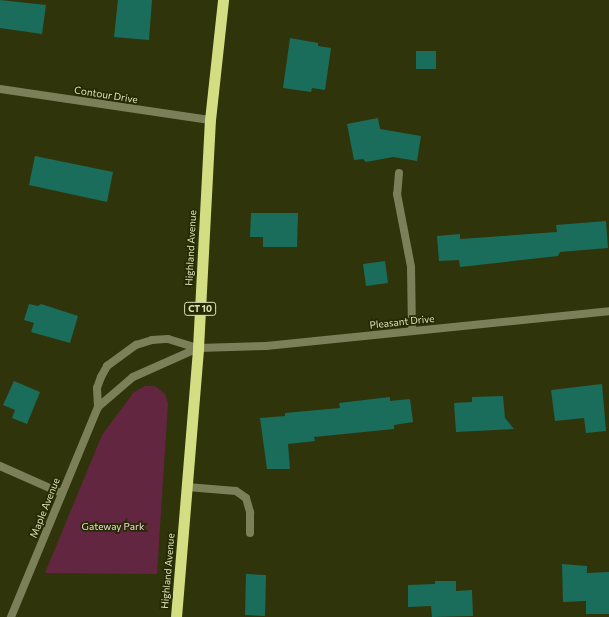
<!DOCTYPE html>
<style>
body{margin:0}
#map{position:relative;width:609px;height:617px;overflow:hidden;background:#30340a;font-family:Commissioner,sans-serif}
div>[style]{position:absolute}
.green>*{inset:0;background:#632641}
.building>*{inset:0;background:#1a6d5b}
.service>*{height:8px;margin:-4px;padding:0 4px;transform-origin:4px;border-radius:4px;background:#7b8059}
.minor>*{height:8px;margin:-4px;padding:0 4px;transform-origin:4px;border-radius:4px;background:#7b8059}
.tertiary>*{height:8px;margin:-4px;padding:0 4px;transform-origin:4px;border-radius:4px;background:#7b8059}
.trunk>*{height:11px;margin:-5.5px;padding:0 5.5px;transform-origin:5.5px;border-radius:5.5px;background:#d3de82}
span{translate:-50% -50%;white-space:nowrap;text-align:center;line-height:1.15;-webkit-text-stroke:3.5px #262a00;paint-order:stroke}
.shield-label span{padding:1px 3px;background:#262a00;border:1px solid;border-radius:3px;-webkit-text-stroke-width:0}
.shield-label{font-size:9px;color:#dbe1bb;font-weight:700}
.street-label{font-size:10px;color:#dbe1bb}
.park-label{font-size:10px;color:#f1d7e0}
</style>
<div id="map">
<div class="green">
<i style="clip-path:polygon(145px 386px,155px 386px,165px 394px,168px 403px,157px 574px,45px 573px,102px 435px,134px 392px)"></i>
</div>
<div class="building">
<i style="clip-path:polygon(0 0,46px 5px,42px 34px,0 28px)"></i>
<i style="clip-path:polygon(118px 0,152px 0,149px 40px,114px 37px)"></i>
<i style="clip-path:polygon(290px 38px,318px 43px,318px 46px,331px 48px,325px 90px,312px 88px,311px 92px,283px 88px)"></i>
<i style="clip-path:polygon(416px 51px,436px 51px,436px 69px,416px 69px)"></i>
<i style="clip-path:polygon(378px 118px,380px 129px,421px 136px,417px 161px,393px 157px,366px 162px,363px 159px,354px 160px,347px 124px)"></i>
<i style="clip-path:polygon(35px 156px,113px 172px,107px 202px,29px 185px)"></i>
<i style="clip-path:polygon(251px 213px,298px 213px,297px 247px,263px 247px,263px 237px,250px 237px)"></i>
<i style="clip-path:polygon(606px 221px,608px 248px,560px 252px,558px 256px,460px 267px,459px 260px,439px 261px,437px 236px,460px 234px,460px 239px,557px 232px,556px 225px)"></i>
<i style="clip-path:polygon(385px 261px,388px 283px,366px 286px,363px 264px)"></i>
<i style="clip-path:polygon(29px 304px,38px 306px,41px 304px,78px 316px,70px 343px,31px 332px,34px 323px,24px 320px)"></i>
<i style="clip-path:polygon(14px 381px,40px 392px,27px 424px,12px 418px,15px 410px,3px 405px)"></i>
<i style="clip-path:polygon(602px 384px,606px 431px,586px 433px,584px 418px,555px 421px,551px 390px)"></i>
<i style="clip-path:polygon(503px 396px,505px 418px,514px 429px,456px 432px,454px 403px,472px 402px,472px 397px)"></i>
<i style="clip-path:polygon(390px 397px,390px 401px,410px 399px,413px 422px,394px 425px,394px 429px,314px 437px,315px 441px,288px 444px,290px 469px,267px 469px,260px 418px,285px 416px,285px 413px,340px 408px,339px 403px)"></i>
<i style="clip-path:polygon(562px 564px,587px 566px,587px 573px,609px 572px,609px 614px,586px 614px,586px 601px,563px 602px)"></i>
<i style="clip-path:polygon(246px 574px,266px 575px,265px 616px,245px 615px)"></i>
<i style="clip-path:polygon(435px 581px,456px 581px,456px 591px,472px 590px,473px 616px,432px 617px,431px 606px,408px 607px,408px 585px,435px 584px)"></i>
</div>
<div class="service">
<i style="left:399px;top:173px;width:21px;rotate:95deg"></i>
<i style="left:397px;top:194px;width:74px;rotate:79.1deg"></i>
<i style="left:411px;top:267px;width:63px;rotate:89.1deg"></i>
<i style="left:0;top:466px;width:67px;rotate:23.9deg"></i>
<i style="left:187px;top:487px;width:49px;rotate:4.7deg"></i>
<i style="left:236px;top:491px;width:12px;rotate:35deg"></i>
<i style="left:246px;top:498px;width:15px;rotate:74deg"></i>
<i style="left:250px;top:512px;width:21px;rotate:90deg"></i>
</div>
<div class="minor">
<i style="left:0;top:89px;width:212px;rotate:8.4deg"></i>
<i style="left:198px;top:348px;width:68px;rotate:-1.7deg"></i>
<i style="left:266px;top:346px;width:345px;rotate:-5.8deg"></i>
</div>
<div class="tertiary">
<i style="left:98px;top:407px;width:19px;rotate:-93deg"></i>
<i style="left:97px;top:388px;width:12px;rotate:-70deg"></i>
<i style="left:101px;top:377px;width:13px;rotate:-61deg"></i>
<i style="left:107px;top:366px;width:36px;rotate:-36deg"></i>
<i style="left:136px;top:345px;width:17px;rotate:-17deg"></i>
<i style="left:152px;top:340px;width:16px;rotate:-4deg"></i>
<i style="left:168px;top:339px;width:31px;rotate:17deg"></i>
<i style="left:11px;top:617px;width:227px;rotate:-67.5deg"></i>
<i style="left:98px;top:407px;width:46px;rotate:-40.6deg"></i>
<i style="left:133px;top:377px;width:71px;rotate:-24deg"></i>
</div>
<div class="trunk">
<i style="left:176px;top:617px;width:270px;rotate:-85.3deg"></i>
<i style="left:198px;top:348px;width:228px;rotate:-87deg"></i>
<i style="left:210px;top:120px;width:121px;rotate:-83.8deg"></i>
</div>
<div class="shield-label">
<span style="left:200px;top:309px">CT 10</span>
</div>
<div class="street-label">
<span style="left:106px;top:95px;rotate:9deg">Contour Drive</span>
<span style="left:191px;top:248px;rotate:-87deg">Highland Avenue</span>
<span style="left:402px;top:322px;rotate:-6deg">Pleasant Drive</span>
<span style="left:45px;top:508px;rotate:-68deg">Maple Avenue</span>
<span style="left:168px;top:571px;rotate:-85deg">Highland Avenue</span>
</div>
<div class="park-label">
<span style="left:113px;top:527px">Gateway Park</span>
</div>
</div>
